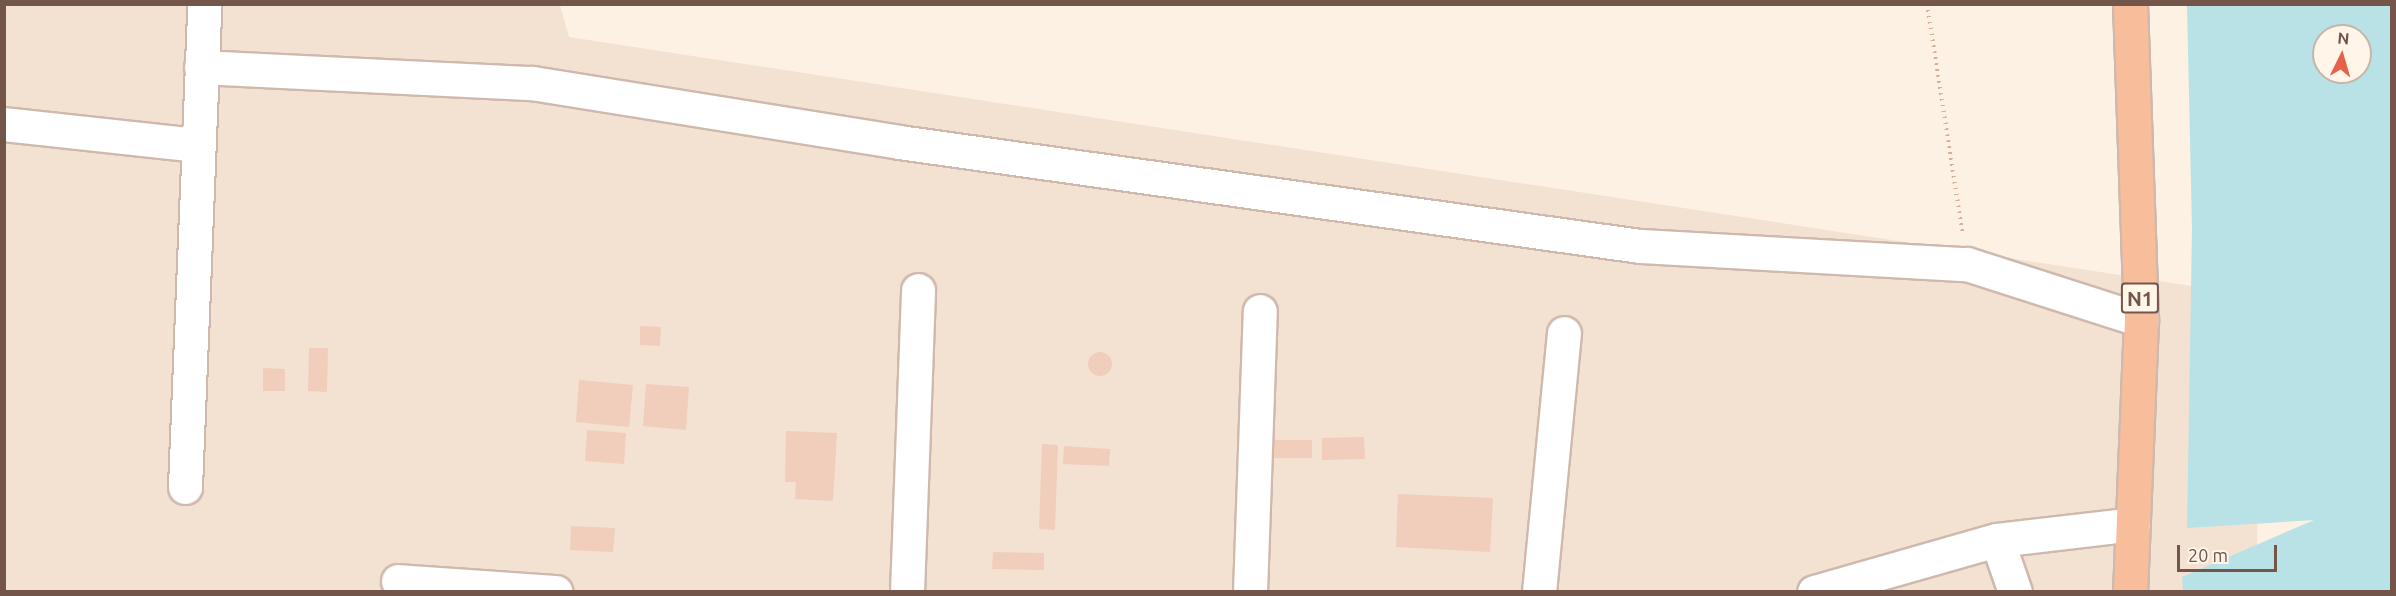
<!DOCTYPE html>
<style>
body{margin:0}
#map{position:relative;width:2396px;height:596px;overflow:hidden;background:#fcf1e3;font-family:Ubuntu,sans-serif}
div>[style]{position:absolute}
.residential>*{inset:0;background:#f3e2d2}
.water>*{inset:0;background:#b8e2e5}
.building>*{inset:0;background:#f1cdbb}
.round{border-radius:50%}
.path>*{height:4px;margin-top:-2px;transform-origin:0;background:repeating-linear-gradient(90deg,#d6b09e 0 1.5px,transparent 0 6px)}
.roads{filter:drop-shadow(2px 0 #cfb9ad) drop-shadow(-2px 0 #cfb9ad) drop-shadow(0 2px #cfb9ad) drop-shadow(0 -2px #cfb9ad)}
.minor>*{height:33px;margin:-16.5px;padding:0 16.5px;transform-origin:16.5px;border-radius:16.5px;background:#fff}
.trunk>*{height:33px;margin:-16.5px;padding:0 16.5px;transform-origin:16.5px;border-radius:16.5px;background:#f8be9c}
span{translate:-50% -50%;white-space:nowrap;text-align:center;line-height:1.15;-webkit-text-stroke:6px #fff5e9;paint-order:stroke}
.shield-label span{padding:2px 4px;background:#fff5e9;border:2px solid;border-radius:4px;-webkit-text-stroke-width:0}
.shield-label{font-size:20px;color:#745549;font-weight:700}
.frame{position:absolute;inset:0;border:6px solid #745549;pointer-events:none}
.north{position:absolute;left:2312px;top:24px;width:60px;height:60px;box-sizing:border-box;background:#fff5e9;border:2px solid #c7b5a9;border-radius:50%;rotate:5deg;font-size:16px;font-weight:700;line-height:24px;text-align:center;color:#745549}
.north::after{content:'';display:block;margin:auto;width:21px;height:27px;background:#e56149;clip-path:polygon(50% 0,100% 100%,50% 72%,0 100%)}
.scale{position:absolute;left:2177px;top:545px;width:100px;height:27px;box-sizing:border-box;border:3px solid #745549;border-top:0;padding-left:8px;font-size:18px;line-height:21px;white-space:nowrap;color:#745549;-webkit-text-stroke:4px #fff5e9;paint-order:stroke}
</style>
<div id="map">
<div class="residential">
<i style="clip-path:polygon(4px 5px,560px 5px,569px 37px,2263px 297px,2256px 591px,5px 591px)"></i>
</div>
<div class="water">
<i style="clip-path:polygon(evenodd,2187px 5px,2391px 5px,2391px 591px,2183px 591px,2182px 577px,2314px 520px,2187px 528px,2192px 229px,2187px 5px,2324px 36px,2360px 36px,2360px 72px,2324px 72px,2324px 36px)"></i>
</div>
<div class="building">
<i style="clip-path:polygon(640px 326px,661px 327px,660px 346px,640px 345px)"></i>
<i style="clip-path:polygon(309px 348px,328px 348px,327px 392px,308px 391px)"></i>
<i class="round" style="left:1088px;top:352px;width:24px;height:24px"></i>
<i style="clip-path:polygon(263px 368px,285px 369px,285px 391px,263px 391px)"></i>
<i style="clip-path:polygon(579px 380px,633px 385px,629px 427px,576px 422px)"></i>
<i style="clip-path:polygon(646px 384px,689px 387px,686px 430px,643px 426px)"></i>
<i style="clip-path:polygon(587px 430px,626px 433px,624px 464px,585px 461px)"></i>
<i style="clip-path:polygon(786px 431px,837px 433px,833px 501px,795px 499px,796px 482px,785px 482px)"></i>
<i style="clip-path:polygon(1364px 437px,1365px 459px,1322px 460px,1322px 438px)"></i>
<i style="clip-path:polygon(1269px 440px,1312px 440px,1312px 458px,1269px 458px)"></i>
<i style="clip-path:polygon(1042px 444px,1058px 445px,1055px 530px,1039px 529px)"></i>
<i style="clip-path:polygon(1064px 446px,1110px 449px,1109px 466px,1063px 464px)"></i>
<i style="clip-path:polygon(1398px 494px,1493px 498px,1490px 552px,1396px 547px)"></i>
<i style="clip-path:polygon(571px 526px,615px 528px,613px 552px,570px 550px)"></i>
<i style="clip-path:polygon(993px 552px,1044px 553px,1044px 570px,992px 569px)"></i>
</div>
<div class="path">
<i style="left:1927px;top:4px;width:230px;rotate:81.2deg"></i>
</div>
<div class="roads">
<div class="minor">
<i style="left:201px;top:67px;width:331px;rotate:2.8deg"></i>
<i style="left:532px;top:83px;width:372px;rotate:9.1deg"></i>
<i style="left:899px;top:142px;width:748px;rotate:7.99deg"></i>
<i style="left:1640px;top:246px;width:327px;rotate:3.2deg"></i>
<i style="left:1967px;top:264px;width:183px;rotate:17.8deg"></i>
<i style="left:4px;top:124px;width:195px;rotate:6.2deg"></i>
<i style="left:185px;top:487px;width:483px;rotate:-87.7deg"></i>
<i style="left:1997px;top:540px;width:55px;rotate:70.9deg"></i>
<i style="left:398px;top:581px;width:158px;rotate:4deg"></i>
<i style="left:907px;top:592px;width:302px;rotate:-87.9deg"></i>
<i style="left:1250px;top:592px;width:281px;rotate:-88deg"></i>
<i style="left:1539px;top:592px;width:260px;rotate:-84.5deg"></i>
<i style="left:1814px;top:592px;width:190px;rotate:-15.9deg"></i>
<i style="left:1997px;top:540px;width:137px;rotate:-6.7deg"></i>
</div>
<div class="trunk">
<i style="left:2130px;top:4px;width:316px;rotate:88deg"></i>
<i style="left:2141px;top:320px;width:272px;rotate:92.3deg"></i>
</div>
</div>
<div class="shield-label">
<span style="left:2140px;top:298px">N1</span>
</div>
<div class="frame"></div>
<div class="north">N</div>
<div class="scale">20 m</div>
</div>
